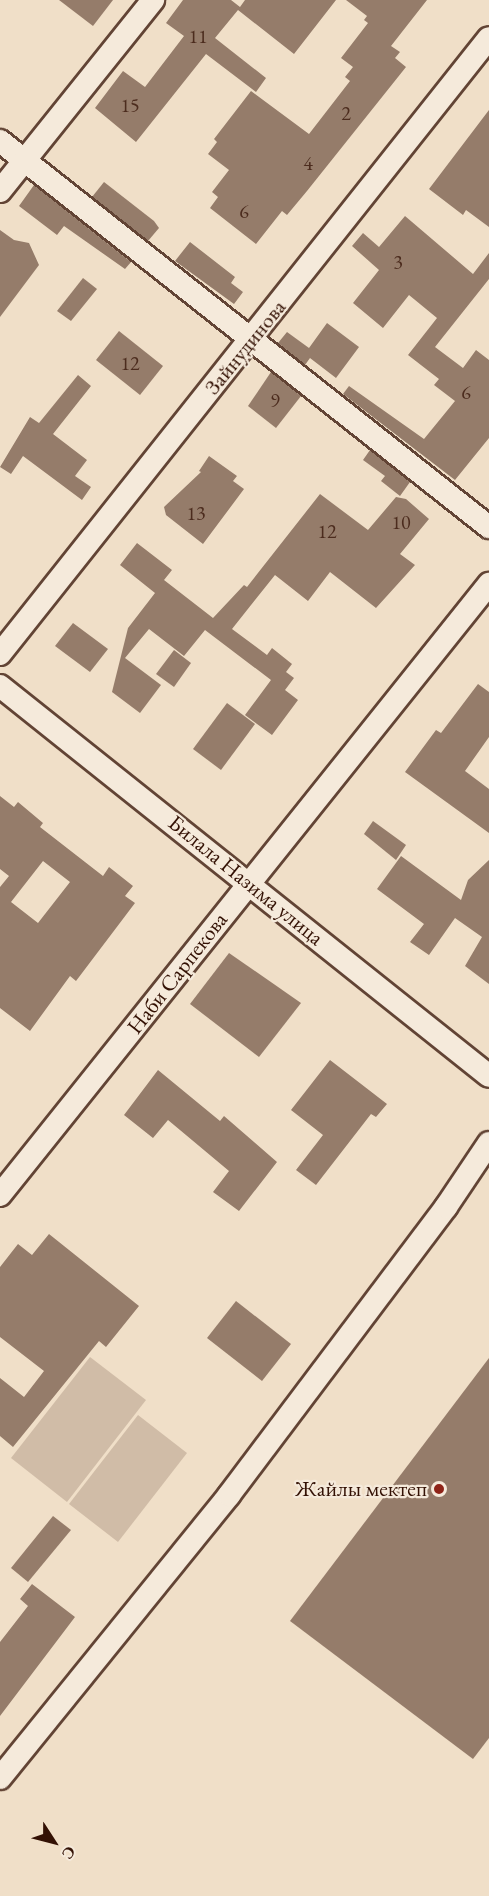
<!DOCTYPE html>
<meta charset="utf-8">
<style>
body{margin:0}
#map{position:relative;width:489px;height:1896px;overflow:hidden;background:#f0dfc8;font-family:"EB Garamond",serif}
div>[style]{position:absolute}
.green>*{inset:0;background:#d0bca7}
.building>*{inset:0;background:#957c6a}
.roads{filter:drop-shadow(2px 0 #624435) drop-shadow(-2px 0 #624435) drop-shadow(0 2px #624435) drop-shadow(0 -2px #624435)}
.minor>*{height:22px;margin:-11px;padding:0 11px;transform-origin:11px;border-radius:11px;background:#f5eadb}
.dots>*{width:16px;height:16px;translate:-50% -50%;box-sizing:border-box;border:3px solid #f5eadb;border-radius:50%}
span{translate:-50% -50%;white-space:nowrap;text-align:center;line-height:1.15;-webkit-text-stroke:4.5px #f5eadb;paint-order:stroke}
.number-label{font-size:20px;color:#4c2c1e}
.number-label span{-webkit-text-stroke-width:0}
.street-label{font-size:22px;color:#331104}
.poi-label{font-size:22px;color:#331104}
.right{translate:-100% -50%;text-align:right}
.north{position:absolute;left:24px;top:1812px;width:60px;height:60px;-webkit-text-stroke:4px #f5eadb;paint-order:stroke;rotate:126deg;font-size:16px;font-weight:700;line-height:24px;text-align:center;color:#331104}
.north::after{content:'';display:block;margin:auto;width:21px;height:27px;background:#331104;clip-path:polygon(50% 0,100% 100%,50% 72%,0 100%)}
</style>
<div id="map">
<div class="green">
<i style="clip-path:polygon(90px 1357px,146px 1400px,67px 1502px,11px 1458px)"></i>
<i style="clip-path:polygon(138px 1415px,187px 1453px,118px 1542px,69px 1504px)"></i>
</div>
<div class="building">
<i style="clip-path:polygon(59px 0,113px 0,93px 26px)"></i>
<i style="clip-path:polygon(183px 0,231px 0,240px 7px,245px 0,336px 0,294px 54px,238px 10px,215px 38px,266px 78px,256px 92px,206px 54px,136px 142px,95px 108px,123px 71px,145px 87px,184px 36px,166px 23px)"></i>
<i style="clip-path:polygon(346px 0,427px 0,391px 46px,400px 52px,395px 58px,406px 67px,307px 191px,287px 215px,282px 211px,256px 244px,210px 208px,218px 197px,212px 192px,229px 170px,208px 154px,217px 142px,214px 139px,251px 91px,309px 134px,350px 81px,345px 77px,353px 67px,341px 58px,368px 23px,364px 20px,367px 16px)"></i>
<i style="clip-path:polygon(489px 110px,489px 227px,466px 210px,463px 215px,429px 189px)"></i>
<i style="clip-path:polygon(104px 182px,154px 221px,159px 228px,148px 241px,92px 197px)"></i>
<i style="clip-path:polygon(34px 185px,131px 262px,125px 269px,64px 226px,57px 235px,19px 206px)"></i>
<i style="clip-path:polygon(405px 216px,473px 274px,489px 253px,489px 279px,435px 347px,463px 368px,476px 350px,489px 360px,489px 438px,455px 480px,343px 394px,349px 386px,424px 439px,455px 401px,434px 385px,439px 379px,408px 355px,437px 318px,409px 295px,383px 328px,353px 303px,379px 270px,352px 246px,363px 233px,379px 247px)"></i>
<i style="clip-path:polygon(0 230px,14px 240px,29px 243px,39px 265px,0 317px)"></i>
<i style="clip-path:polygon(190px 242px,235px 277px,231px 283px,243px 292px,234px 304px,175px 261px)"></i>
<i style="clip-path:polygon(83px 278px,97px 289px,71px 321px,57px 311px)"></i>
<i style="clip-path:polygon(327px 323px,359px 347px,336px 378px,310px 358px,305px 365px,278px 343px,287px 332px,309px 348px)"></i>
<i style="clip-path:polygon(119px 331px,163px 366px,140px 395px,96px 360px)"></i>
<i style="clip-path:polygon(271px 372px,301px 396px,276px 428px,248px 406px)"></i>
<i style="clip-path:polygon(78px 375px,91px 386px,53px 434px,87px 460px,75px 476px,91px 487px,82px 500px,23px 456px,11px 474px,0 467px,30px 417px,39px 423px)"></i>
<i style="clip-path:polygon(370px 450px,410px 482px,400px 496px,381px 481px,385px 476px,363px 460px)"></i>
<i style="clip-path:polygon(209px 456px,237px 476px,233px 481px,244px 489px,203px 544px,166px 515px,164px 507px,201px 472px,199px 471px)"></i>
<i style="clip-path:polygon(320px 494px,368px 530px,396px 497px,406px 499px,429px 519px,400px 554px,415px 565px,376px 608px,330px 572px,308px 601px,275px 575px,232px 629px,267px 655px,272px 648px,292px 664px,286px 672px,294px 678px,285px 690px,298px 700px,272px 735px,245px 715px,271px 680px,205px 630px,184px 656px,149px 629px,125px 658px,161px 685px,140px 713px,112px 692px,128px 628px,155px 593px,120px 565px,137px 543px,172px 570px,164px 580px,213px 618px,244px 585px,247px 587px)"></i>
<i style="clip-path:polygon(73px 623px,108px 649px,90px 672px,55px 646px)"></i>
<i style="clip-path:polygon(174px 650px,191px 663px,174px 687px,156px 674px)"></i>
<i style="clip-path:polygon(478px 684px,489px 692px,489px 737px,465px 771px,489px 789px,489px 833px,405px 772px,436px 730px,441px 733px)"></i>
<i style="clip-path:polygon(227px 703px,255px 724px,221px 770px,193px 749px)"></i>
<i style="clip-path:polygon(evenodd,0 796px,14px 807px,18px 802px,43px 823px,40px 827px,103px 876px,109px 867px,133px 886px,125px 896px,135px 903px,76px 981px,70px 976px,30px 1031px,0 1008px,0 887px,9px 876px,0 869px,0 796px,43px 861px,70px 882px,38px 923px,11px 902px,43px 861px)"></i>
<i style="clip-path:polygon(373px 821px,406px 845px,396px 860px,364px 834px)"></i>
<i style="clip-path:polygon(401px 856px,461px 900px,468px 880px,489px 860px,489px 984px,465px 966px,482px 937px,455px 918px,429px 955px,410px 942px,424px 924px,377px 889px)"></i>
<i style="clip-path:polygon(229px 953px,301px 1003px,259px 1057px,190px 1004px)"></i>
<i style="clip-path:polygon(330px 1060px,387px 1104px,376px 1117px,371px 1114px,316px 1185px,296px 1170px,323px 1135px,291px 1110px)"></i>
<i style="clip-path:polygon(158px 1070px,220px 1121px,224px 1116px,277px 1162px,239px 1211px,213px 1192px,229px 1171px,168px 1120px,153px 1138px,124px 1115px)"></i>
<i style="clip-path:polygon(49px 1234px,139px 1306px,106px 1347px,99px 1341px,13px 1447px,0 1436px,0 1378px,24px 1397px,44px 1371px,0 1337px,0 1267px,18px 1244px,32px 1255px)"></i>
<i style="clip-path:polygon(236px 1301px,291px 1344px,262px 1381px,207px 1338px)"></i>
<i style="clip-path:polygon(489px 1358px,489px 1738px,473px 1759px,290px 1621px)"></i>
<i style="clip-path:polygon(53px 1516px,71px 1530px,28px 1582px,11px 1568px)"></i>
<i style="clip-path:polygon(32px 1584px,75px 1617px,0 1716px,0 1642px,28px 1606px,20px 1599px)"></i>
</div>
<div class="roads">
<div class="minor">
<i style="left:0;top:141px;width:623px;rotate:38.29deg"></i>
<i style="left:0;top:191px;width:245px;rotate:-51.3deg"></i>
<i style="left:0;top:654px;width:786px;rotate:-51.56deg"></i>
<i style="left:0;top:686px;width:625px;rotate:38.57deg"></i>
<i style="left:0;top:1195px;width:783px;rotate:-51.33deg"></i>
<i style="left:0;top:1778px;width:364px;rotate:-51deg"></i>
<i style="left:229px;top:1495px;width:361px;rotate:-53deg"></i>
<i style="left:446px;top:1207px;width:77px;rotate:-56.1deg"></i>
</div>
</div>
<div class="dots">
<i style="left:439px;top:1489px;background:#8f2418"></i>
</div>
<div class="number-label">
<span style="left:198px;top:36px">11</span>
<span style="left:130px;top:105px">15</span>
<span style="left:346px;top:113px">2</span>
<span style="left:308px;top:163px">4</span>
<span style="left:244px;top:211px">6</span>
<span style="left:398px;top:262px">3</span>
<span style="left:130px;top:363px">12</span>
<span style="left:466px;top:392px">6</span>
<span style="left:275px;top:400px">9</span>
<span style="left:196px;top:513px">13</span>
<span style="left:401px;top:522px">10</span>
<span style="left:327px;top:531px">12</span>
</div>
<div class="street-label">
<span style="left:245px;top:347px;rotate:-51deg">Зайнудинова</span>
<span style="left:246px;top:880px;rotate:39deg">Билала Назима улица</span>
<span style="left:177px;top:973px;rotate:-52deg">Наби Сарпекова</span>
</div>
<div class="poi-label">
<span class="right" style="left:427px;top:1489px">Жайлы мектеп</span>
</div>
<div class="north">С</div>
</div>
